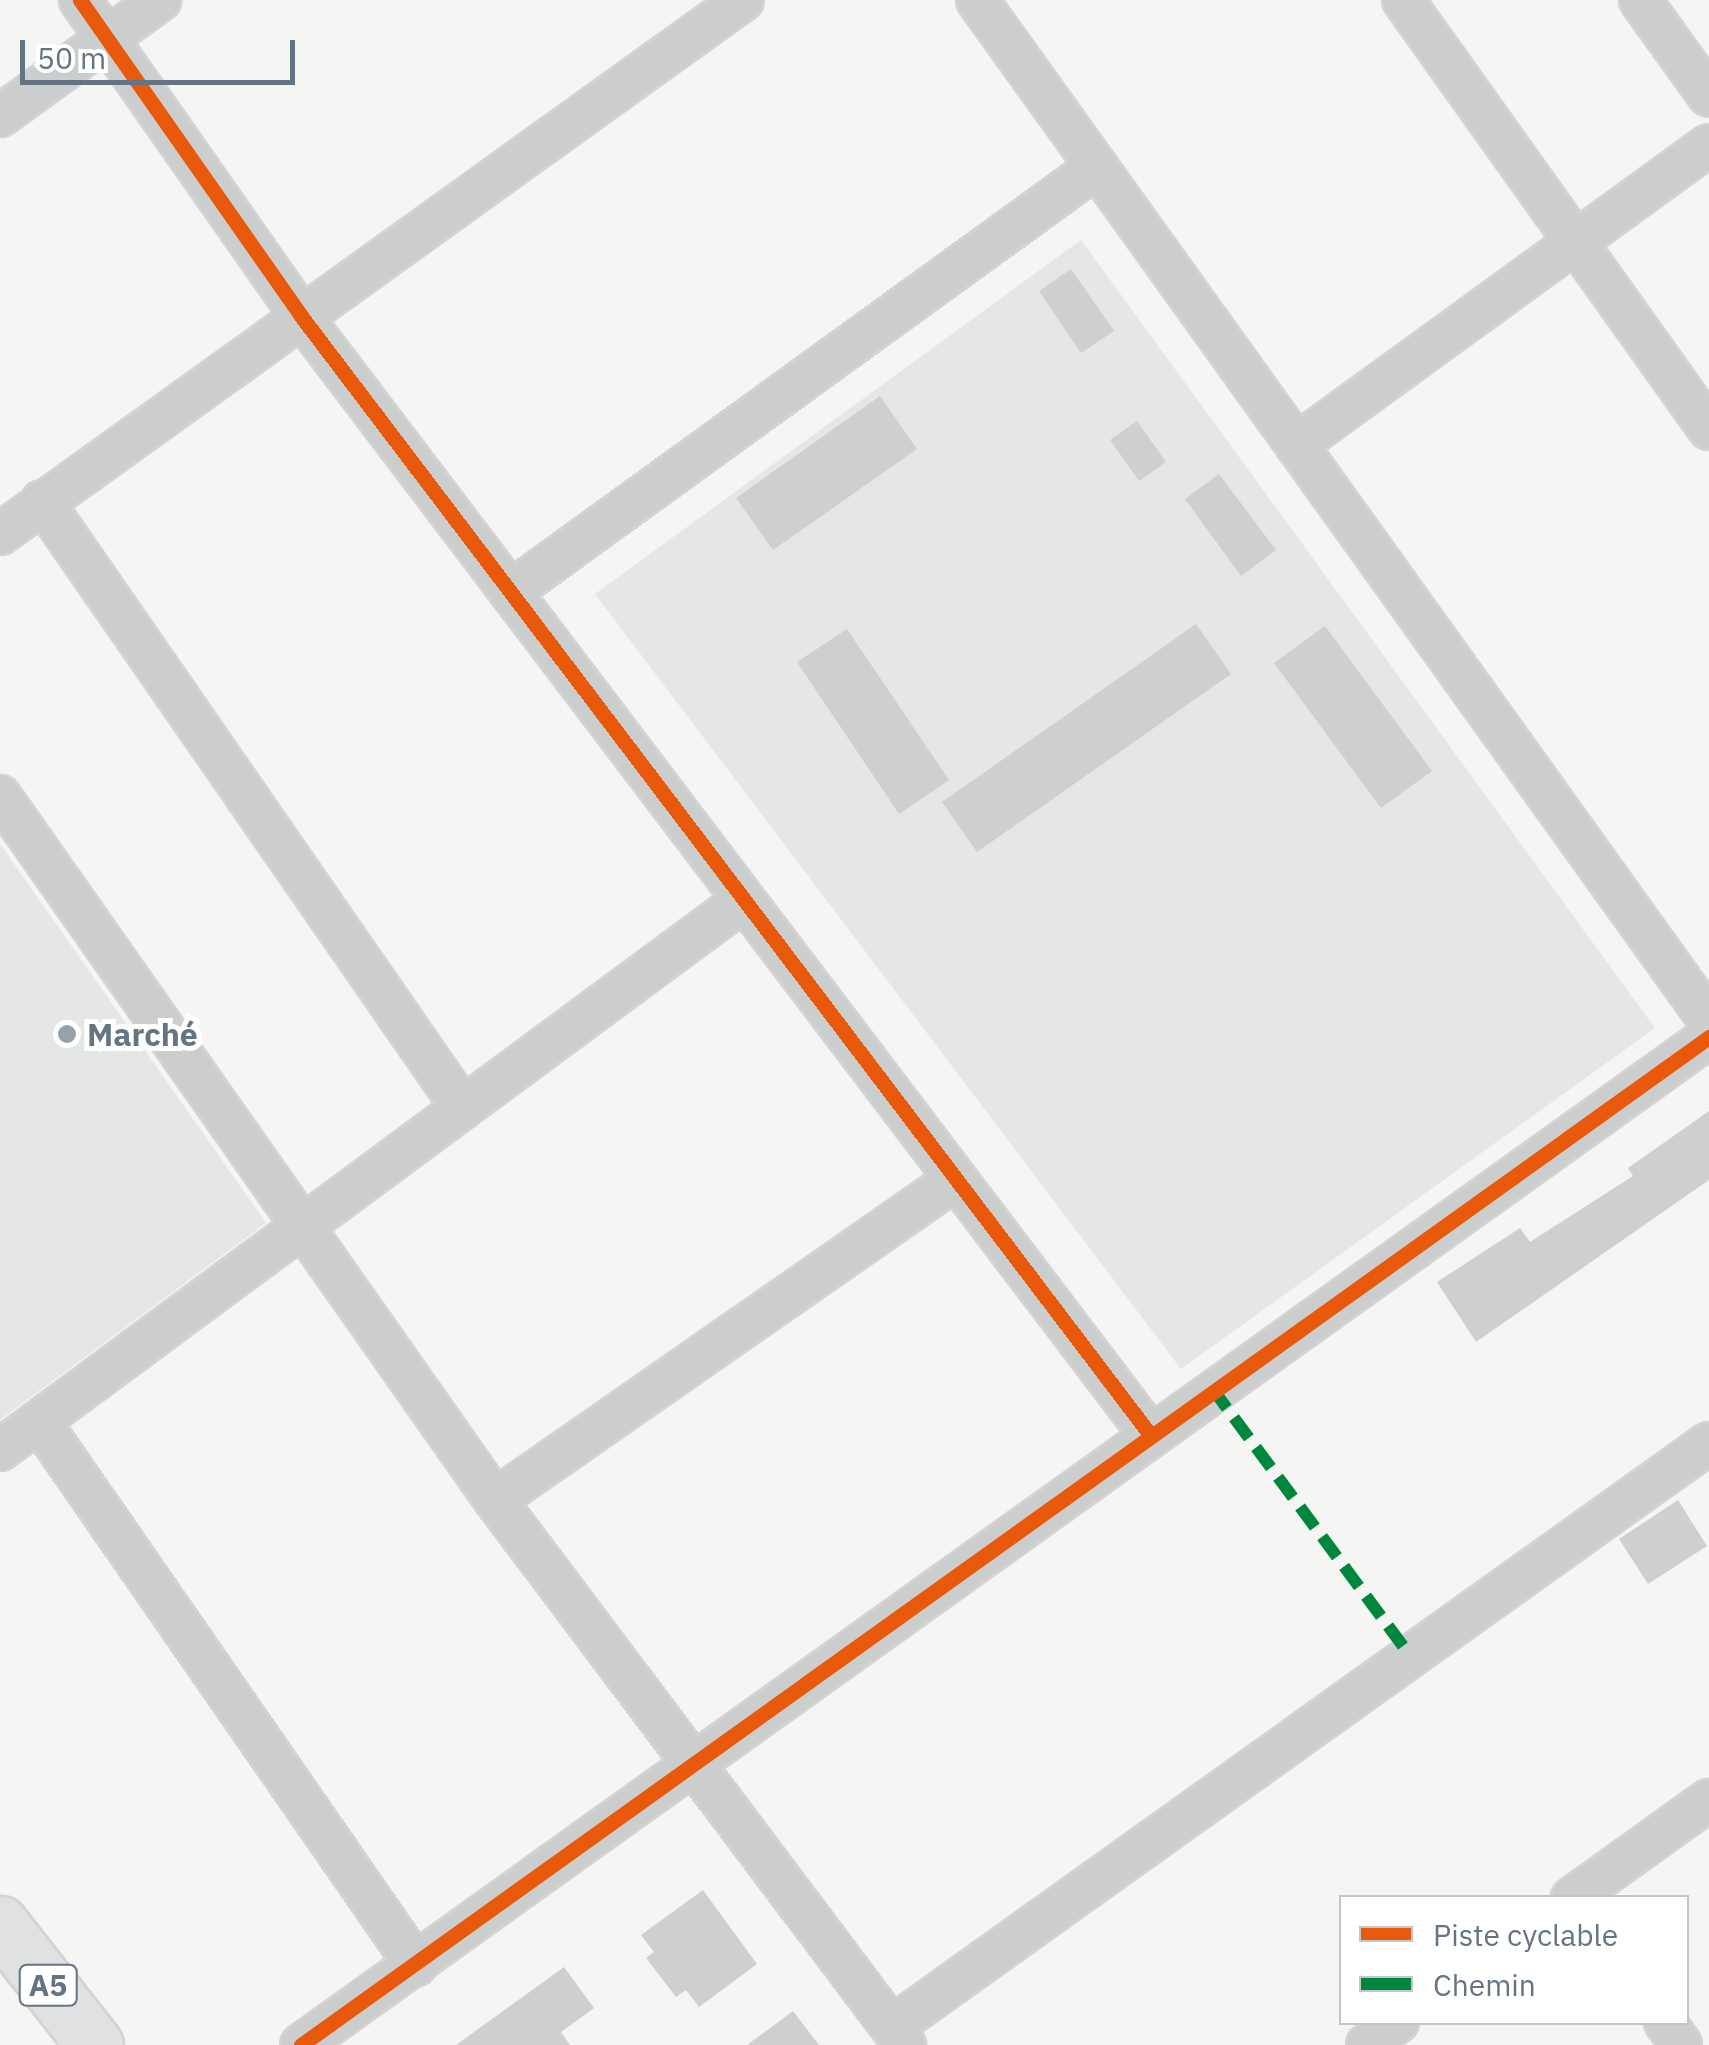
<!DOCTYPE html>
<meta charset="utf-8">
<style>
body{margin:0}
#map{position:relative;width:1709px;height:2045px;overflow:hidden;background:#f5f5f3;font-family:"IBM Plex Sans",sans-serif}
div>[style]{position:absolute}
.built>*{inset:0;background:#e5e6e6}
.building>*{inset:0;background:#ced0d0}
.roads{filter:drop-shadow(2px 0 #d2d3d2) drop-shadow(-2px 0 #d2d3d2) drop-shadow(0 2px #d2d3d2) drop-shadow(0 -2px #d2d3d2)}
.minor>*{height:40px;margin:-20px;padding:0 20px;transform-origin:20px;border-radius:20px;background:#cccece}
.primary>*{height:55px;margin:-27.5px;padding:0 27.5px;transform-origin:27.5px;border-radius:27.5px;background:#e0e1e1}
.quiet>*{height:12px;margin-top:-6px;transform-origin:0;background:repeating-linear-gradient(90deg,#00873e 0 25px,transparent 0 37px)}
.cycleway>*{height:15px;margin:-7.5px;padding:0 7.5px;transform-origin:7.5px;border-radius:7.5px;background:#e8590c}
.dots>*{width:28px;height:28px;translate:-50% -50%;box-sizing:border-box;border:5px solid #fff;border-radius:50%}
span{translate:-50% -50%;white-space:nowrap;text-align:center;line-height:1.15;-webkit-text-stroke:10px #fff;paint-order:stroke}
.shield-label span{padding:2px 8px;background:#fff;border:2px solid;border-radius:8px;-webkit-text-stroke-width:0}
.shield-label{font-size:30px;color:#647483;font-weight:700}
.poi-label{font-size:32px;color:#647483;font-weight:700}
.left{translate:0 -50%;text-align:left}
.legend{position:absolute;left:1339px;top:1895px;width:350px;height:130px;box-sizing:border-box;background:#fff;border:2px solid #c1c7cd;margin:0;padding:12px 18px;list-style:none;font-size:30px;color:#647483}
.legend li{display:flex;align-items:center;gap:20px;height:50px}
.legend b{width:50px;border:2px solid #c1c7cd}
.scale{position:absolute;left:20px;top:40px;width:275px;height:45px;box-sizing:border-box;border:5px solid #647483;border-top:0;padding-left:12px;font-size:30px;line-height:35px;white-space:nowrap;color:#647483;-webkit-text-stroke:8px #fff;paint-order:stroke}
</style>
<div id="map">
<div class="built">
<i style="clip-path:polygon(1081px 240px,1655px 1028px,1181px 1369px,595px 594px)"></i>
<i style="clip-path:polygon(0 844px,266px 1223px,0 1420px)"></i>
</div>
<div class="building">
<i style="clip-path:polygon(1071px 269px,1114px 331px,1081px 353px,1039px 291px)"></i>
<i style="clip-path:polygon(880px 396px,917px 449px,773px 550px,736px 498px)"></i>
<i style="clip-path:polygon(1137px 421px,1166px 462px,1139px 481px,1110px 440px)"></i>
<i style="clip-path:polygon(1219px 474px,1276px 550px,1241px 576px,1185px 499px)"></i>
<i style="clip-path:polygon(1196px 624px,1231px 674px,977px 852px,942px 802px)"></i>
<i style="clip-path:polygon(1325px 626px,1432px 771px,1381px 808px,1274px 663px)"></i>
<i style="clip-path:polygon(847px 629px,949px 780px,899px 814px,797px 662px)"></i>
<i style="clip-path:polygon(1709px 1111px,1709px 1180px,1476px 1342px,1437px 1282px,1520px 1228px,1530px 1242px,1633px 1176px,1628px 1168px)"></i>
<i style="clip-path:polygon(1678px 1500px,1707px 1546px,1648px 1584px,1619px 1539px)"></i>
<i style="clip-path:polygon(703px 1890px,757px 1964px,699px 2007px,686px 1990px,676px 1997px,646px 1958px,654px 1952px,641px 1935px)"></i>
<i style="clip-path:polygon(564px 1967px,594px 2008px,561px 2032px,570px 2045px,456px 2045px)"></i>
<i style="clip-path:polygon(793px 2011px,819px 2045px,747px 2045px)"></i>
</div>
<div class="roads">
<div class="minor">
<i style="left:80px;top:0;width:386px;rotate:55deg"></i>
<i style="left:301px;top:316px;width:1402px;rotate:52.8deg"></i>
<i style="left:977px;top:0;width:1255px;rotate:54.33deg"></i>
<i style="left:1403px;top:0;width:527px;rotate:54.5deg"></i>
<i style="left:1640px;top:0;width:118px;rotate:54.3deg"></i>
<i style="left:0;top:116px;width:198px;rotate:-35.9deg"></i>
<i style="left:1296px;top:445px;width:510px;rotate:-35.99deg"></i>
<i style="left:42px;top:501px;width:737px;rotate:55.28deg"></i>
<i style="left:0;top:534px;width:915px;rotate:-35.71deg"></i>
<i style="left:510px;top:592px;width:725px;rotate:-35.91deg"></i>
<i style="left:0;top:796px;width:861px;rotate:54.89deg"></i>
<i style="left:495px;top:1500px;width:682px;rotate:53.05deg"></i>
<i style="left:39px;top:1421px;width:662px;rotate:55.28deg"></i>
<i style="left:0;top:1450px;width:925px;rotate:-36.47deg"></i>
<i style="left:495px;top:1500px;width:562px;rotate:-34.85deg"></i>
<i style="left:1572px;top:1898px;width:168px;rotate:-35.6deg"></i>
<i style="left:1665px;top:2022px;width:28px;rotate:55deg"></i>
<i style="left:892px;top:2027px;width:1004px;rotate:-35.56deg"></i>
<i style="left:301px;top:2045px;width:1732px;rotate:-35.6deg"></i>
<i style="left:1367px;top:2045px;width:39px;rotate:-37deg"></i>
</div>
<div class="primary">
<i style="left:0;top:1924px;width:154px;rotate:51.9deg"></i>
</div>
</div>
<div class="quiet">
<i style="left:1212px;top:1388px;width:333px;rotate:53.5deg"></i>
</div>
<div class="cycleway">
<i style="left:80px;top:0;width:386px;rotate:55deg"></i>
<i style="left:301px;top:316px;width:1402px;rotate:52.8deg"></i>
<i style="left:301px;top:2045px;width:1732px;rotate:-35.6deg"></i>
</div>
<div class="dots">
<i style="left:67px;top:1034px;background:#97a1aa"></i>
</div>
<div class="shield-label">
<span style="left:48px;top:1985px">A5</span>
</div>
<div class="poi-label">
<span class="left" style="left:87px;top:1034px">Marché</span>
</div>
<ul class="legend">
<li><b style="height:12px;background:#e8590c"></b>Piste cyclable</li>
<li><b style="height:12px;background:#00873e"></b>Chemin</li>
</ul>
<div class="scale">50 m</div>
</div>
